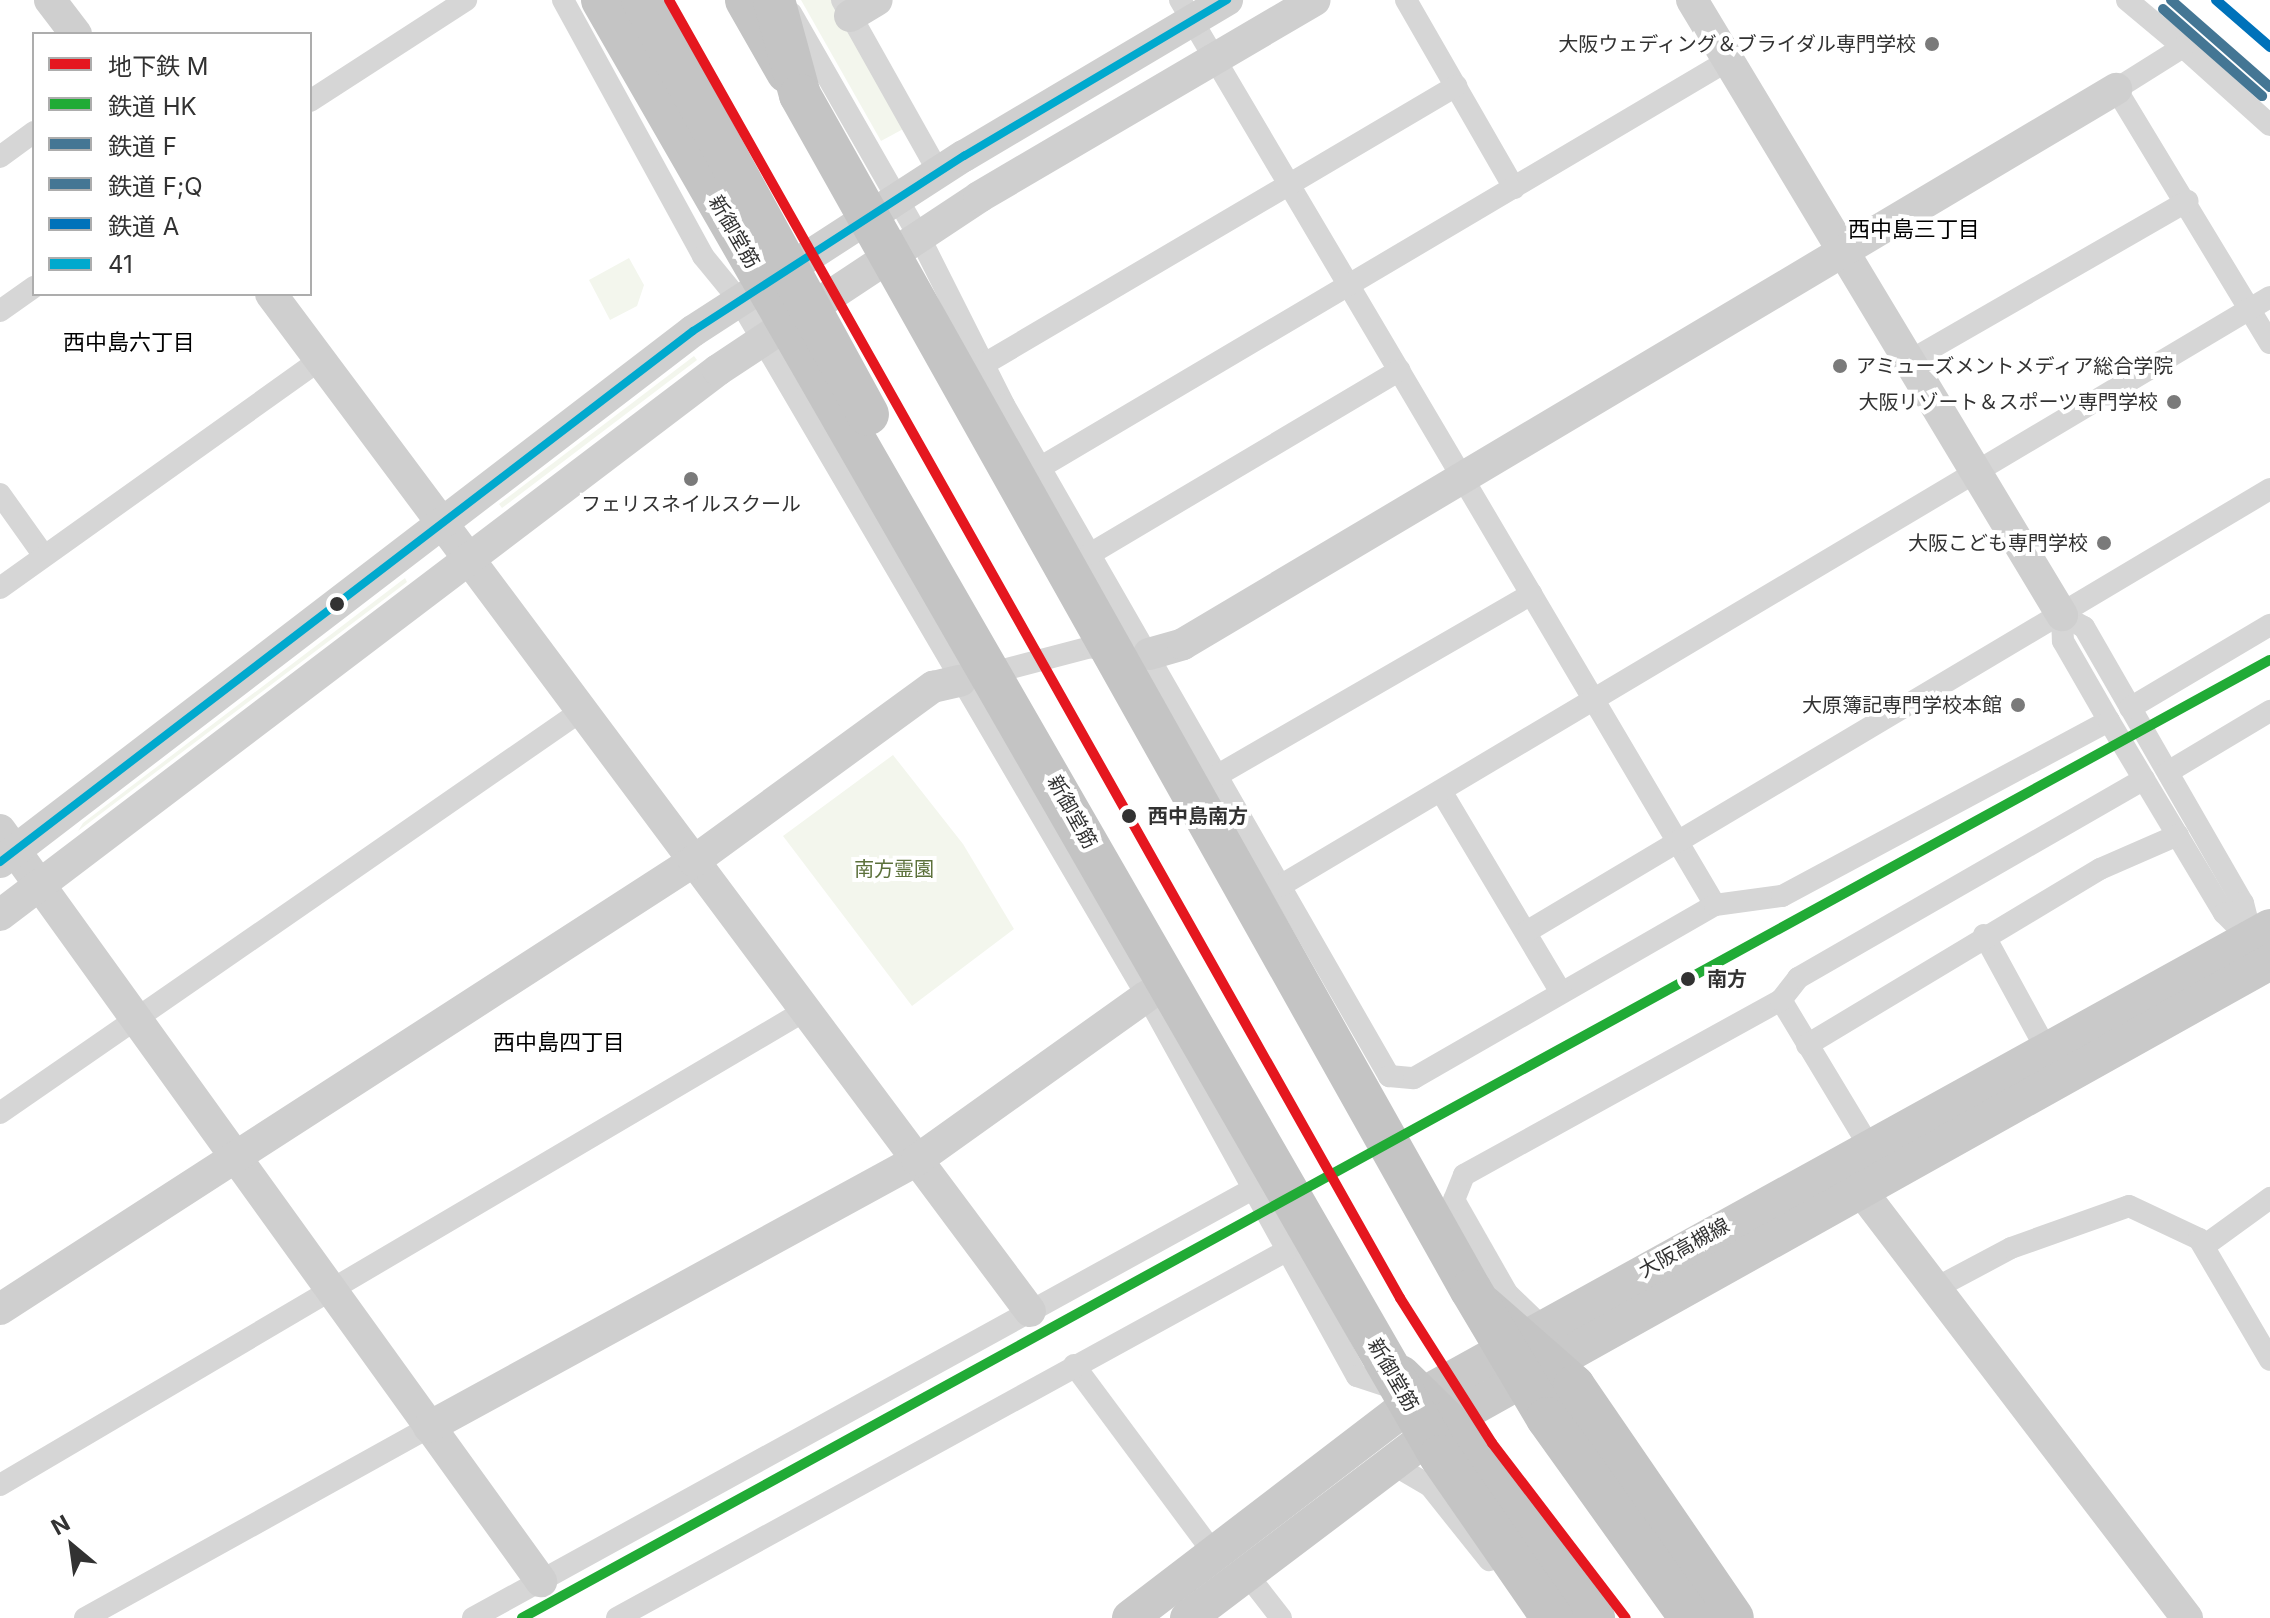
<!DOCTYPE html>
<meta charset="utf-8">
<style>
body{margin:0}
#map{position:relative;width:2270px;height:1618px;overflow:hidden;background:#fff;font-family:Inter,"Noto Sans JP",sans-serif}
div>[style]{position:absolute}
.green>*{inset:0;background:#f3f6ed}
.street>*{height:22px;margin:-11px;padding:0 11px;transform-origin:11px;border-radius:11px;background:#d6d6d6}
.secondary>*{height:32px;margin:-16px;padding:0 16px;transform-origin:16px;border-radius:16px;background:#cfcfcf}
.primary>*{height:36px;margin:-18px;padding:0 18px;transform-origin:18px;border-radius:18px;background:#c9c9c9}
.highway>*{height:42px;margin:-21px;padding:0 21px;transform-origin:21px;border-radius:21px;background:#c4c4c4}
.highway-bridge>*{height:42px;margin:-21px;padding:0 21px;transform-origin:21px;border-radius:21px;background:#c4c4c4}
.bus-1>*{height:8px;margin:-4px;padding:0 4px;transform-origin:4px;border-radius:4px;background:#00a9ce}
.rail-1>*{height:10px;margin:-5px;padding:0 5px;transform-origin:5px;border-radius:5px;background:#21ab36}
.rail-2>*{height:10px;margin:-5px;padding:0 5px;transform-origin:5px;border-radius:5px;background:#447694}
.rail-3>*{height:10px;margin:-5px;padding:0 5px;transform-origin:5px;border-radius:5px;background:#447694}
.rail-4>*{height:10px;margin:-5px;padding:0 5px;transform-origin:5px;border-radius:5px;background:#0072ba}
.metro-1>*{height:10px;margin:-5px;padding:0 5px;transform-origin:5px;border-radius:5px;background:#e5171f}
.dots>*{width:22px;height:22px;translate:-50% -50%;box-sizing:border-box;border:4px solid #fff;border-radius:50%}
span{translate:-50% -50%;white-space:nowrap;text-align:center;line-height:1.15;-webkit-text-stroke:8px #fff;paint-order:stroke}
.poi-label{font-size:20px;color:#323232}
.right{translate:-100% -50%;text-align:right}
.left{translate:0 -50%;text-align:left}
.street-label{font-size:20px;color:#323232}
.stop-label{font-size:20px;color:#323232;font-weight:700}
.park-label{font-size:20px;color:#5c713b}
.neighbourhood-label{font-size:22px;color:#000}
.legend{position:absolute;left:32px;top:32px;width:280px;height:264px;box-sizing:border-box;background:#fff;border:2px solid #adadad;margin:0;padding:10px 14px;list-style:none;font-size:24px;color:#323232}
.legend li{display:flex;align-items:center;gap:16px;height:40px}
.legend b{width:40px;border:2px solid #adadad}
.north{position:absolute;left:32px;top:1506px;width:80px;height:80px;-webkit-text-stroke:6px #fff;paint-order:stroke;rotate:331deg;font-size:22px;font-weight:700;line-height:32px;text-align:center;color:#323232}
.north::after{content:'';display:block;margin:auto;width:28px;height:36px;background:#323232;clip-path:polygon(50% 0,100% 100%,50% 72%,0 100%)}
</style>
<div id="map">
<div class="green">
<i style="clip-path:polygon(801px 0,833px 0,905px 128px,881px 141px)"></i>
<i style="clip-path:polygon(629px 258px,644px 285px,637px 306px,610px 320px,589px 280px)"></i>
<i style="clip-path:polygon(694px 356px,697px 360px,502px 508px,499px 504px)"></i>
<i style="clip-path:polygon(405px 578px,407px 582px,78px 831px,83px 823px)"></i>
<i style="clip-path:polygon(893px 755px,963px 844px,1014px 929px,912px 1006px,783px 836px)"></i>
</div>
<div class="street">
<i style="left:563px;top:0;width:292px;rotate:61.3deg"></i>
<i style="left:703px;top:256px;width:57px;rotate:50.7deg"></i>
<i style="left:739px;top:300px;width:807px;rotate:59.62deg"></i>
<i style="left:1147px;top:996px;width:434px;rotate:61.1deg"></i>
<i style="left:1357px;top:1376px;width:44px;rotate:18.4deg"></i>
<i style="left:842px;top:0;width:198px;rotate:60.7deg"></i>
<i style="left:1180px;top:0;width:1051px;rotate:59.41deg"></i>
<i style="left:1406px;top:0;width:217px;rotate:60.1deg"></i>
<i style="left:2127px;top:0;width:73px;rotate:40deg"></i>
<i style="left:791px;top:13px;width:259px;rotate:60.2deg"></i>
<i style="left:920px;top:238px;width:187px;rotate:63.3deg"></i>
<i style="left:1004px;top:405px;width:774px;rotate:60.15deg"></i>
<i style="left:1389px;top:1076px;width:25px;rotate:5deg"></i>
<i style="left:1414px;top:1078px;width:347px;rotate:-29.9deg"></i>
<i style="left:1715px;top:905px;width:68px;rotate:-7.7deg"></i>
<i style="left:1782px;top:896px;width:371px;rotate:-28.2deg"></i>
<i style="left:310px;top:101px;width:186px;rotate:-32.9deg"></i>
<i style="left:2270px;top:125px;width:117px;rotate:-138.1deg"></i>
<i style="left:2183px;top:47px;width:79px;rotate:147.9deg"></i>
<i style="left:2116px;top:89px;width:297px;rotate:58.8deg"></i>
<i style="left:0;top:157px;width:42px;rotate:-36.3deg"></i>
<i style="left:0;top:311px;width:42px;rotate:-35.2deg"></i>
<i style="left:1911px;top:360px;width:319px;rotate:-29.9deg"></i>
<i style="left:986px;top:363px;width:546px;rotate:-30.51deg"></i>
<i style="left:1041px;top:467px;width:799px;rotate:-30.61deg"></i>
<i style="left:0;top:494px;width:76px;rotate:54.6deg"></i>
<i style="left:1090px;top:554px;width:360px;rotate:-30.7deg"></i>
<i style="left:0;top:588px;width:393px;rotate:-35.5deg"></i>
<i style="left:2062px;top:615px;width:26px;rotate:88deg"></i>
<i style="left:2063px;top:641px;width:92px;rotate:60.1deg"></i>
<i style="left:2109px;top:721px;width:224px;rotate:59.1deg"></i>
<i style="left:2224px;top:913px;width:45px;rotate:45deg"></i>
<i style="left:2062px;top:615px;width:25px;rotate:29deg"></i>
<i style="left:2084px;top:627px;width:319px;rotate:60.1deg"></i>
<i style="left:2243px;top:903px;width:34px;rotate:76deg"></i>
<i style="left:984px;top:675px;width:111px;rotate:-14.7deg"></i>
<i style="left:1091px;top:647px;width:24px;rotate:15deg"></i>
<i style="left:2130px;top:708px;width:163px;rotate:-30.7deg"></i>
<i style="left:2168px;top:772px;width:119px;rotate:-30.9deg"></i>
<i style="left:1218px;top:775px;width:362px;rotate:-30deg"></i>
<i style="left:1441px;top:791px;width:234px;rotate:59.2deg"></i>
<i style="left:1280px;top:886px;width:1152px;rotate:-30.75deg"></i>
<i style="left:1526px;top:932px;width:866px;rotate:-30.77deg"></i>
<i style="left:1984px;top:935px;width:128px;rotate:61.4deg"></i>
<i style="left:1781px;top:1000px;width:170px;rotate:58.9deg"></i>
<i style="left:1807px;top:1045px;width:342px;rotate:-31deg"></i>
<i style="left:2100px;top:869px;width:85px;rotate:-23.6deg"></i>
<i style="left:0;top:1113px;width:707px;rotate:-34.68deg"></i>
<i style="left:2204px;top:1246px;width:82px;rotate:-36deg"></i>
<i style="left:1934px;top:1289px;width:87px;rotate:-28deg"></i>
<i style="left:2011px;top:1248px;width:125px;rotate:-19.6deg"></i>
<i style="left:2129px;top:1206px;width:77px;rotate:25.2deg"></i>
<i style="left:2199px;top:1239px;width:140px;rotate:59.6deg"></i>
<i style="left:1541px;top:1326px;width:47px;rotate:-135.9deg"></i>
<i style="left:1507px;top:1293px;width:107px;rotate:-119.7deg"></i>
<i style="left:1454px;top:1200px;width:27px;rotate:-68deg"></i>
<i style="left:1464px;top:1175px;width:362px;rotate:-28.9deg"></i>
<i style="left:1781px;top:1000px;width:28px;rotate:-52deg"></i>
<i style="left:1798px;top:978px;width:399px;rotate:-29.9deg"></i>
<i style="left:1074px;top:1365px;width:237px;rotate:53.4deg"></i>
<i style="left:1389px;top:1462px;width:48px;rotate:30.3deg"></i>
<i style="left:1430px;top:1486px;width:95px;rotate:51.4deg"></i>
<i style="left:0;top:1485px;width:936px;rotate:-30.51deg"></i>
<i style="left:1246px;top:1573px;width:57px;rotate:52.1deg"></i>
<i style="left:85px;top:1618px;width:393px;rotate:-29deg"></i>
<i style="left:473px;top:1618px;width:888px;rotate:-28.82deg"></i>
<i style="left:617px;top:1618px;width:763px;rotate:-28.75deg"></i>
</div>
<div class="secondary">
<i style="left:50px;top:0;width:43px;rotate:52.6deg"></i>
<i style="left:1692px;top:0;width:718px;rotate:58.97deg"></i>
<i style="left:850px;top:16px;width:31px;rotate:-31deg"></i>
<i style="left:271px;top:294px;width:1269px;rotate:53.27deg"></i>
<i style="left:1149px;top:654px;width:35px;rotate:-16deg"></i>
<i style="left:1183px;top:644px;width:1086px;rotate:-30.75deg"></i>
<i style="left:0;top:830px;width:926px;rotate:54.23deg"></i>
<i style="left:0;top:862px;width:873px;rotate:-37.46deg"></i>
<i style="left:693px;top:331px;width:323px;rotate:-32.9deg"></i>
<i style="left:964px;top:156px;width:306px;rotate:-30.7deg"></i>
<i style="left:0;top:915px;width:901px;rotate:-37.2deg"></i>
<i style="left:718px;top:370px;width:313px;rotate:-33.5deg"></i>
<i style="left:979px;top:197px;width:389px;rotate:-30.4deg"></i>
<i style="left:1859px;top:1188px;width:541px;rotate:52.66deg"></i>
<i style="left:0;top:1309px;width:826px;rotate:-32.84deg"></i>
<i style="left:694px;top:861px;width:296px;rotate:-36.1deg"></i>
<i style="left:933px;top:687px;width:28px;rotate:-13deg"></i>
<i style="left:429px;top:1427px;width:556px;rotate:-28.68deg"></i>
<i style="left:917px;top:1160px;width:282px;rotate:-35.5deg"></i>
</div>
<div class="primary">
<i style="left:1130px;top:1618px;width:364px;rotate:-37.4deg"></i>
<i style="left:1419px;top:1397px;width:972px;rotate:-28.91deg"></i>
<i style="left:1188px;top:1618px;width:325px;rotate:-37.1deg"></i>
<i style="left:1447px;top:1422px;width:943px;rotate:-29.2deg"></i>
</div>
<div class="highway">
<i style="left:746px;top:0;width:83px;rotate:60.3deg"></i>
<i style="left:1483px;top:1306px;width:121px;rotate:41.3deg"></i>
<i style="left:1574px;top:1386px;width:281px;rotate:55.6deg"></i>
<i style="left:1400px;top:1376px;width:66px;rotate:44.4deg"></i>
<i style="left:1447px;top:1422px;width:245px;rotate:53.1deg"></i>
</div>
<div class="highway-bridge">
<i style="left:602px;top:0;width:1680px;rotate:60.08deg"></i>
<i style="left:1440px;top:1456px;width:197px;rotate:55.3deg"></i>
<i style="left:642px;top:0;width:472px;rotate:61.4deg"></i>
<i style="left:774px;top:0;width:98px;rotate:74.7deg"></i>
<i style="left:800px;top:95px;width:1370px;rotate:60.69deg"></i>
<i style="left:1471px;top:1290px;width:149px;rotate:59.3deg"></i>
<i style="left:1547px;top:1418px;width:246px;rotate:54.4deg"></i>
</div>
<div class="bus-1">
<i style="left:0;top:862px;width:873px;rotate:-37.46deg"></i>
<i style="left:693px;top:331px;width:323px;rotate:-32.9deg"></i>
<i style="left:964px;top:156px;width:306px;rotate:-30.7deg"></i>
</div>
<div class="rail-1">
<i style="left:522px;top:1618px;width:1993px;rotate:-28.73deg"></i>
</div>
<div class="rail-2">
<i style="left:2171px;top:0;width:132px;rotate:41.3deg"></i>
</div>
<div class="rail-3">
<i style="left:2163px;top:9px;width:132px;rotate:41.3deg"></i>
</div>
<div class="rail-4">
<i style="left:2216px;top:0;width:72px;rotate:41deg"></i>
</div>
<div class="metro-1">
<i style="left:669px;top:0;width:1490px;rotate:60.61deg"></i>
<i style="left:1400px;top:1298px;width:172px;rotate:57.6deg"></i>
<i style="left:1492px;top:1443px;width:220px;rotate:52.6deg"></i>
</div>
<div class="dots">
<i style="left:1932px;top:44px;background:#7a7a7a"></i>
<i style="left:1840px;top:366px;background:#7a7a7a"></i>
<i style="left:2174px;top:402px;background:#7a7a7a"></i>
<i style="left:691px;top:479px;background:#7a7a7a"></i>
<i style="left:2104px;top:543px;background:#7a7a7a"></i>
<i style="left:337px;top:604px;background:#323232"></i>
<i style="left:2018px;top:705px;background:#7a7a7a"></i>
<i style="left:1129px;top:816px;background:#323232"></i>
<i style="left:1688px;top:979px;background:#323232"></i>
</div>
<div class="poi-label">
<span class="right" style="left:1916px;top:44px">大阪ウェディング＆ブライダル専門学校</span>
<span class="left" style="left:1856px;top:366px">アミューズメントメディア総合学院</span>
<span class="right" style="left:2158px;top:402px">大阪リゾート＆スポーツ専門学校</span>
<span style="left:691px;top:504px">フェリスネイルスクール</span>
<span class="right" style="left:2088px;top:543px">大阪こども専門学校</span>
<span class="right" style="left:2002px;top:705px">大原簿記専門学校本館</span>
</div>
<div class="street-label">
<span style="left:734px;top:232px;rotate:60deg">新御堂筋</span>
<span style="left:1072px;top:812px;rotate:61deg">新御堂筋</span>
<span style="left:1684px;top:1248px;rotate:-29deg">大阪高槻線</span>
<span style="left:1393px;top:1375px;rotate:60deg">新御堂筋</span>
</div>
<div class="stop-label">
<span class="left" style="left:1148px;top:816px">西中島南方</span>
<span class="left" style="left:1707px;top:979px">南方</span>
</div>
<div class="park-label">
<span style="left:894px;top:869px">南方霊園</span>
</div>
<div class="neighbourhood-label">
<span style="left:1914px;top:230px">西中島三丁目</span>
<span style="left:129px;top:343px">西中島六丁目</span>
<span style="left:559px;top:1043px">西中島四丁目</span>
</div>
<ul class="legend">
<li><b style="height:10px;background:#e5171f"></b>地下鉄 M</li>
<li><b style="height:10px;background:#21ab36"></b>鉄道 HK</li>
<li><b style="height:10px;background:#447694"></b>鉄道 F</li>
<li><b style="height:10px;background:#447694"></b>鉄道 F;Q</li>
<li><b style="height:10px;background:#0072ba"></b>鉄道 A</li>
<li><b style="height:10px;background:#00a9ce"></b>41</li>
</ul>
<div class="north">N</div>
</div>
